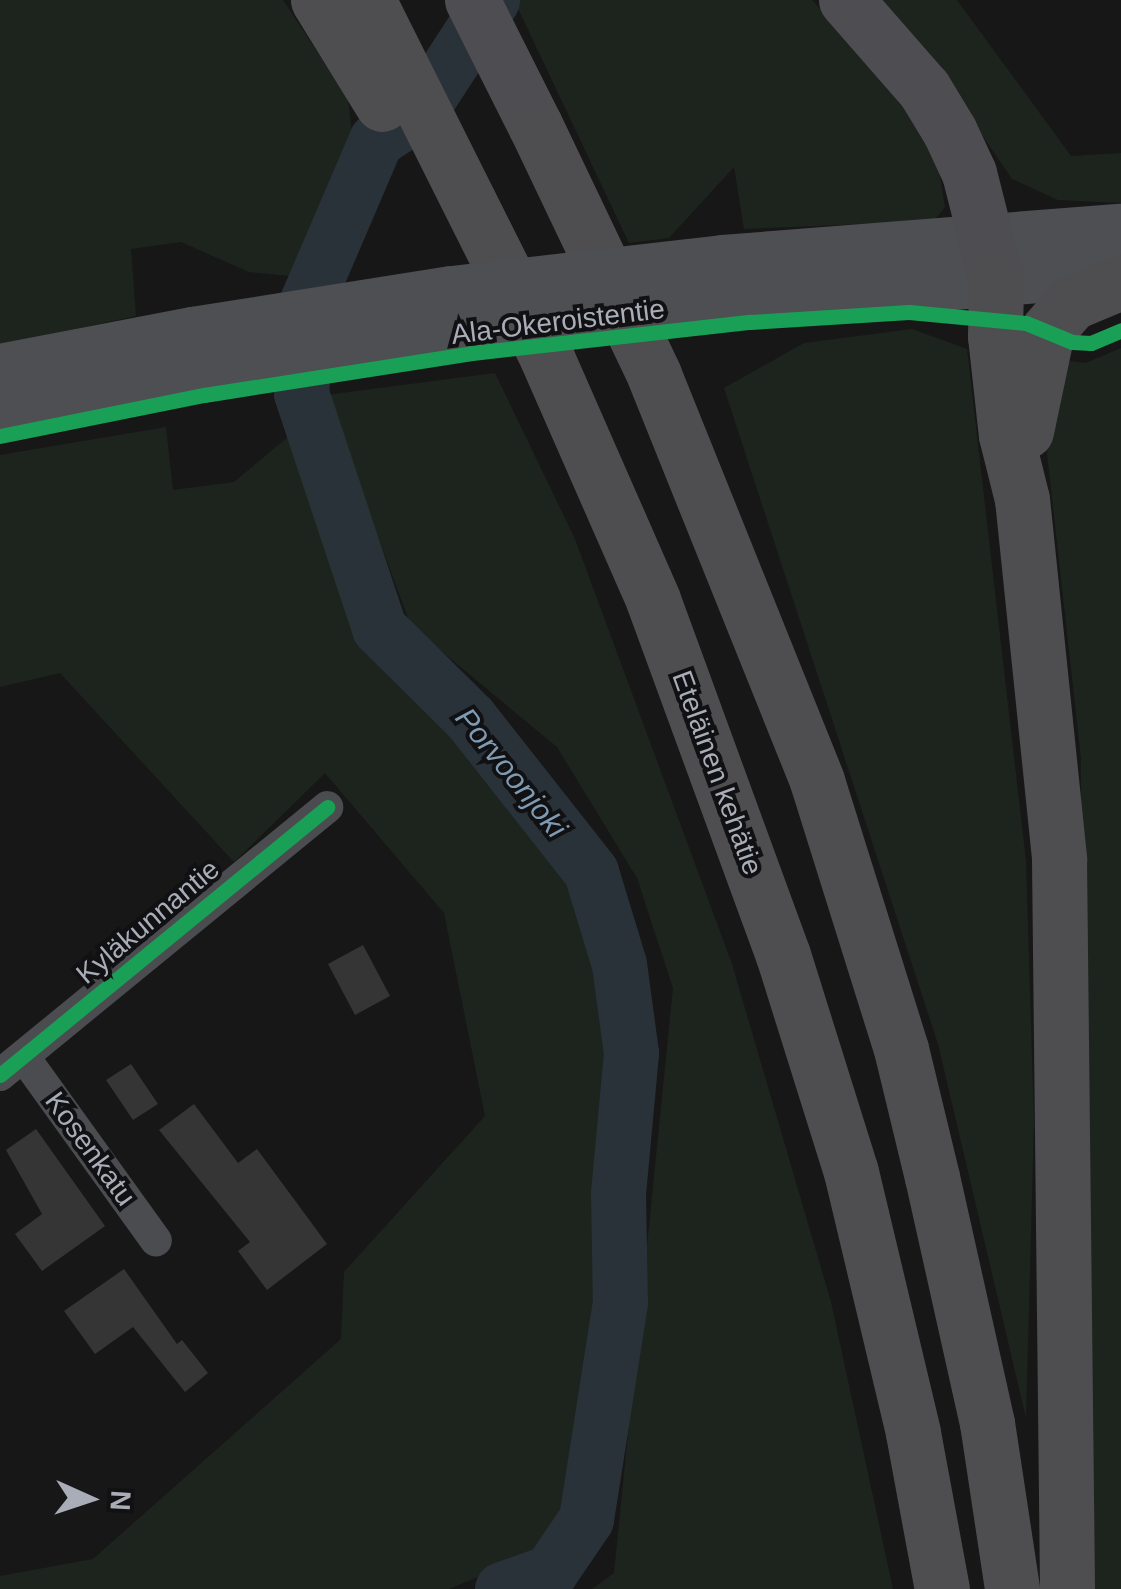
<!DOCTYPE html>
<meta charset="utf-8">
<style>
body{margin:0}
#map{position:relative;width:1121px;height:1589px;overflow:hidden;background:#171717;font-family:Arial,sans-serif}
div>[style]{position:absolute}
.green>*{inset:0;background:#1d241e}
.river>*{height:55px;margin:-27.5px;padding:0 27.5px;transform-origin:27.5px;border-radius:27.5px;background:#2a3239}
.building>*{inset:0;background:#353536}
.minor>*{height:32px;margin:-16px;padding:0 16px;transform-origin:16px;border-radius:16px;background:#4b4c50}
.primary>*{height:52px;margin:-26px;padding:0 26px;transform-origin:26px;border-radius:26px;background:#4d4f52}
.trunk>*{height:55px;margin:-27.5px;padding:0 27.5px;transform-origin:27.5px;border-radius:27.5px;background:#4e4e52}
.motorway>*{height:55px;margin:-27.5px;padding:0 27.5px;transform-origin:27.5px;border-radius:27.5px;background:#4e4e51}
.primary-bridge>*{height:52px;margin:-26px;padding:0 26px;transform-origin:26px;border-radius:26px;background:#4d4f52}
.cycleway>*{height:15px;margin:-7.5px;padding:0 7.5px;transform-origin:7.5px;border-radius:7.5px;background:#1a9f57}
span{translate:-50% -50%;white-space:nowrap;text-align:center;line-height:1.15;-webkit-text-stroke:8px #111113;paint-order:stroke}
.street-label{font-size:28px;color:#a8adb8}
.water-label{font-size:30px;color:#7f9bb3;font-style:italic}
.north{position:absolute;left:40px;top:1449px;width:100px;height:100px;-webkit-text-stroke:8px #111113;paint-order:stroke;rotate:93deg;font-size:28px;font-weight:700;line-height:40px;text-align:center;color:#a8adb8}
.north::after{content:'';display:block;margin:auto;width:35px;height:45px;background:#a8adb8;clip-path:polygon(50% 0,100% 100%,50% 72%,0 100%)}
</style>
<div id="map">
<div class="green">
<i style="clip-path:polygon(0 0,283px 0,348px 98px,352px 134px,290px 276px,249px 272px,181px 242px,131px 249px,136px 316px,0 345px)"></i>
<i style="clip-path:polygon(514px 0,812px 0,894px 91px,938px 164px,945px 207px,934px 221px,744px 229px,734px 167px,669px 238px,629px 243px)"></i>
<i style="clip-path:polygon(875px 0,957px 0,1071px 156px,1121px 153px,1121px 203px,1058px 200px,1012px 179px,958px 100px)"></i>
<i style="clip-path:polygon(912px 329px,967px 349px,1026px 861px,1034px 1122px,1026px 1418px,938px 1044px,724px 388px,804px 343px)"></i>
<i style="clip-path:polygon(1121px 348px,1121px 1589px,1079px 1589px,1081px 759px,1045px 435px,1051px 359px,1086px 363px)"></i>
<i style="clip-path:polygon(495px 373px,575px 539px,732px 964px,831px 1302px,893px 1589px,592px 1589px,614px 1573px,673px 988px,637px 878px,557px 747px,411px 626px,326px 395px)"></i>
<i style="clip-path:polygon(166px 427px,173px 490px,234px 482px,288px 437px,367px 638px,460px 736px,581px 895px,603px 985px,611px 1058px,601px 1191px,605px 1301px,568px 1511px,531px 1555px,449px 1589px,0 1589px,0 1576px,93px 1559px,341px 1339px,344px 1272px,485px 1116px,444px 913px,325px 773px,234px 862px,60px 673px,0 687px,0 455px)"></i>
</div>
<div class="river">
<i style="left:492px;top:0;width:132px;rotate:123deg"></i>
<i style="left:420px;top:111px;width:53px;rotate:146.6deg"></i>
<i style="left:376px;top:140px;width:175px;rotate:113.2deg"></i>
<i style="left:307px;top:301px;width:92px;rotate:93.7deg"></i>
<i style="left:301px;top:393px;width:248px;rotate:71.6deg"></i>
<i style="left:379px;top:628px;width:128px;rotate:44.7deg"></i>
<i style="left:470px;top:718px;width:196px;rotate:51.8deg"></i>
<i style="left:591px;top:872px;width:96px;rotate:73.1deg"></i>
<i style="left:619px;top:964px;width:90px;rotate:82.3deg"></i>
<i style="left:631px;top:1053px;width:140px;rotate:95.3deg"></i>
<i style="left:618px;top:1192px;width:110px;rotate:89deg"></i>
<i style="left:620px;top:1302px;width:220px;rotate:98.9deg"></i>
<i style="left:586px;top:1519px;width:64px;rotate:124.2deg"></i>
<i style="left:550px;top:1572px;width:51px;rotate:160.5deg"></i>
</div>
<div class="building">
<i style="clip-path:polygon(363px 945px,390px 996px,355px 1015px,328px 964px)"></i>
<i style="clip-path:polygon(131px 1064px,158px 1104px,133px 1120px,106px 1080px)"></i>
<i style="clip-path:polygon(194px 1104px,238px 1163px,257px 1149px,327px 1244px,267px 1290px,238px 1251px,250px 1242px,159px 1130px)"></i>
<i style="clip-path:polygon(36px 1129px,105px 1226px,42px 1271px,15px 1234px,42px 1214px,6px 1150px)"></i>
<i style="clip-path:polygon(124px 1269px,177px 1344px,182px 1340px,208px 1373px,185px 1392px,133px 1327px,95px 1354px,64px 1311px)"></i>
</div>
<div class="minor">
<i style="left:24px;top:1057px;width:226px;rotate:54.3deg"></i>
<i style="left:0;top:1075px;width:423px;rotate:-39.3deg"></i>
</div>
<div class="primary">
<i style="left:723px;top:261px;width:399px;rotate:-4.5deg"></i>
<i style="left:741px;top:302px;width:381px;rotate:-4.8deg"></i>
<i style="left:0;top:370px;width:197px;rotate:-10.9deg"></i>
<i style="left:0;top:414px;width:204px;rotate:-11.9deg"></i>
<i style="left:200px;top:372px;width:173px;rotate:-8.6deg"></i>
</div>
<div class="trunk">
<i style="left:472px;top:0;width:140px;rotate:63.3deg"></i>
<i style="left:846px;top:0;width:118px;rotate:48.8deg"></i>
<i style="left:924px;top:89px;width:50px;rotate:58.8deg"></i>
<i style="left:950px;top:132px;width:45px;rotate:65.1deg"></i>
<i style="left:969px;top:173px;width:110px;rotate:75.8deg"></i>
</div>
<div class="motorway">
<i style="left:318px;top:0;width:122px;rotate:58.4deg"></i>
<i style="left:368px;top:0;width:400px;rotate:63.4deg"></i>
<i style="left:547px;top:358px;width:264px;rotate:66.3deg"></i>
<i style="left:653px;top:600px;width:378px;rotate:69.9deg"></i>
<i style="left:783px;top:955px;width:227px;rotate:72.6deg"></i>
<i style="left:851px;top:1172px;width:268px;rotate:76.6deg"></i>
<i style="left:913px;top:1433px;width:159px;rotate:79.5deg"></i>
<i style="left:535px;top:125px;width:277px;rotate:64.5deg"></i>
<i style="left:654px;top:375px;width:437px;rotate:68.1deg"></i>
<i style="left:817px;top:781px;width:281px;rotate:72.6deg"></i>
<i style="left:901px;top:1049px;width:132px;rotate:76.4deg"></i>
<i style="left:932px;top:1177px;width:252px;rotate:77.4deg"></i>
<i style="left:987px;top:1423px;width:168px;rotate:81.4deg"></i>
<i style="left:996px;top:280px;width:56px;rotate:91deg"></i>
<i style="left:995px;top:336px;width:100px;rotate:83.7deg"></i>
<i style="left:1006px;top:435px;width:66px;rotate:76deg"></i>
<i style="left:1022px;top:499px;width:363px;rotate:84.1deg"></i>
<i style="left:1059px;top:860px;width:729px;rotate:89.37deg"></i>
<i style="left:1026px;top:431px;width:102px;rotate:-78.1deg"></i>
<i style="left:1047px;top:331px;width:37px;rotate:-49deg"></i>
<i style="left:1071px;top:303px;width:54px;rotate:-22.8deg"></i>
</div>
<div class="primary-bridge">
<i style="left:193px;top:333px;width:262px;rotate:-9deg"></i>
<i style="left:452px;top:292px;width:273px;rotate:-6.5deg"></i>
<i style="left:371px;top:346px;width:373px;rotate:-6.8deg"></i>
</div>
<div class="cycleway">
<i style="left:0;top:436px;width:208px;rotate:-11.4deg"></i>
<i style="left:204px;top:395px;width:271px;rotate:-8.9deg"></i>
<i style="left:472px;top:353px;width:280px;rotate:-6.4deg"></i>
<i style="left:750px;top:322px;width:159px;rotate:-3.6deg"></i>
<i style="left:909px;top:312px;width:118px;rotate:5.4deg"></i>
<i style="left:1026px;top:323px;width:50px;rotate:22.4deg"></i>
<i style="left:1072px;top:342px;width:19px;rotate:3deg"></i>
<i style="left:1091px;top:343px;width:33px;rotate:-23deg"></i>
<i style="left:0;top:1075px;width:423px;rotate:-39.3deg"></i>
</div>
<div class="street-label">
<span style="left:558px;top:322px;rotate:-7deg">Ala-Okeroistentie</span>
<span style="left:717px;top:773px;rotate:70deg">Eteläinen kehätie</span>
<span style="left:148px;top:922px;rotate:-40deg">Kyläkunnantie</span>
<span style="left:90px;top:1149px;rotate:54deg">Kosenkatu</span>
</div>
<div class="water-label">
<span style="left:511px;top:773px;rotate:51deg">Porvoonjoki</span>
</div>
<div class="north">N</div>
</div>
